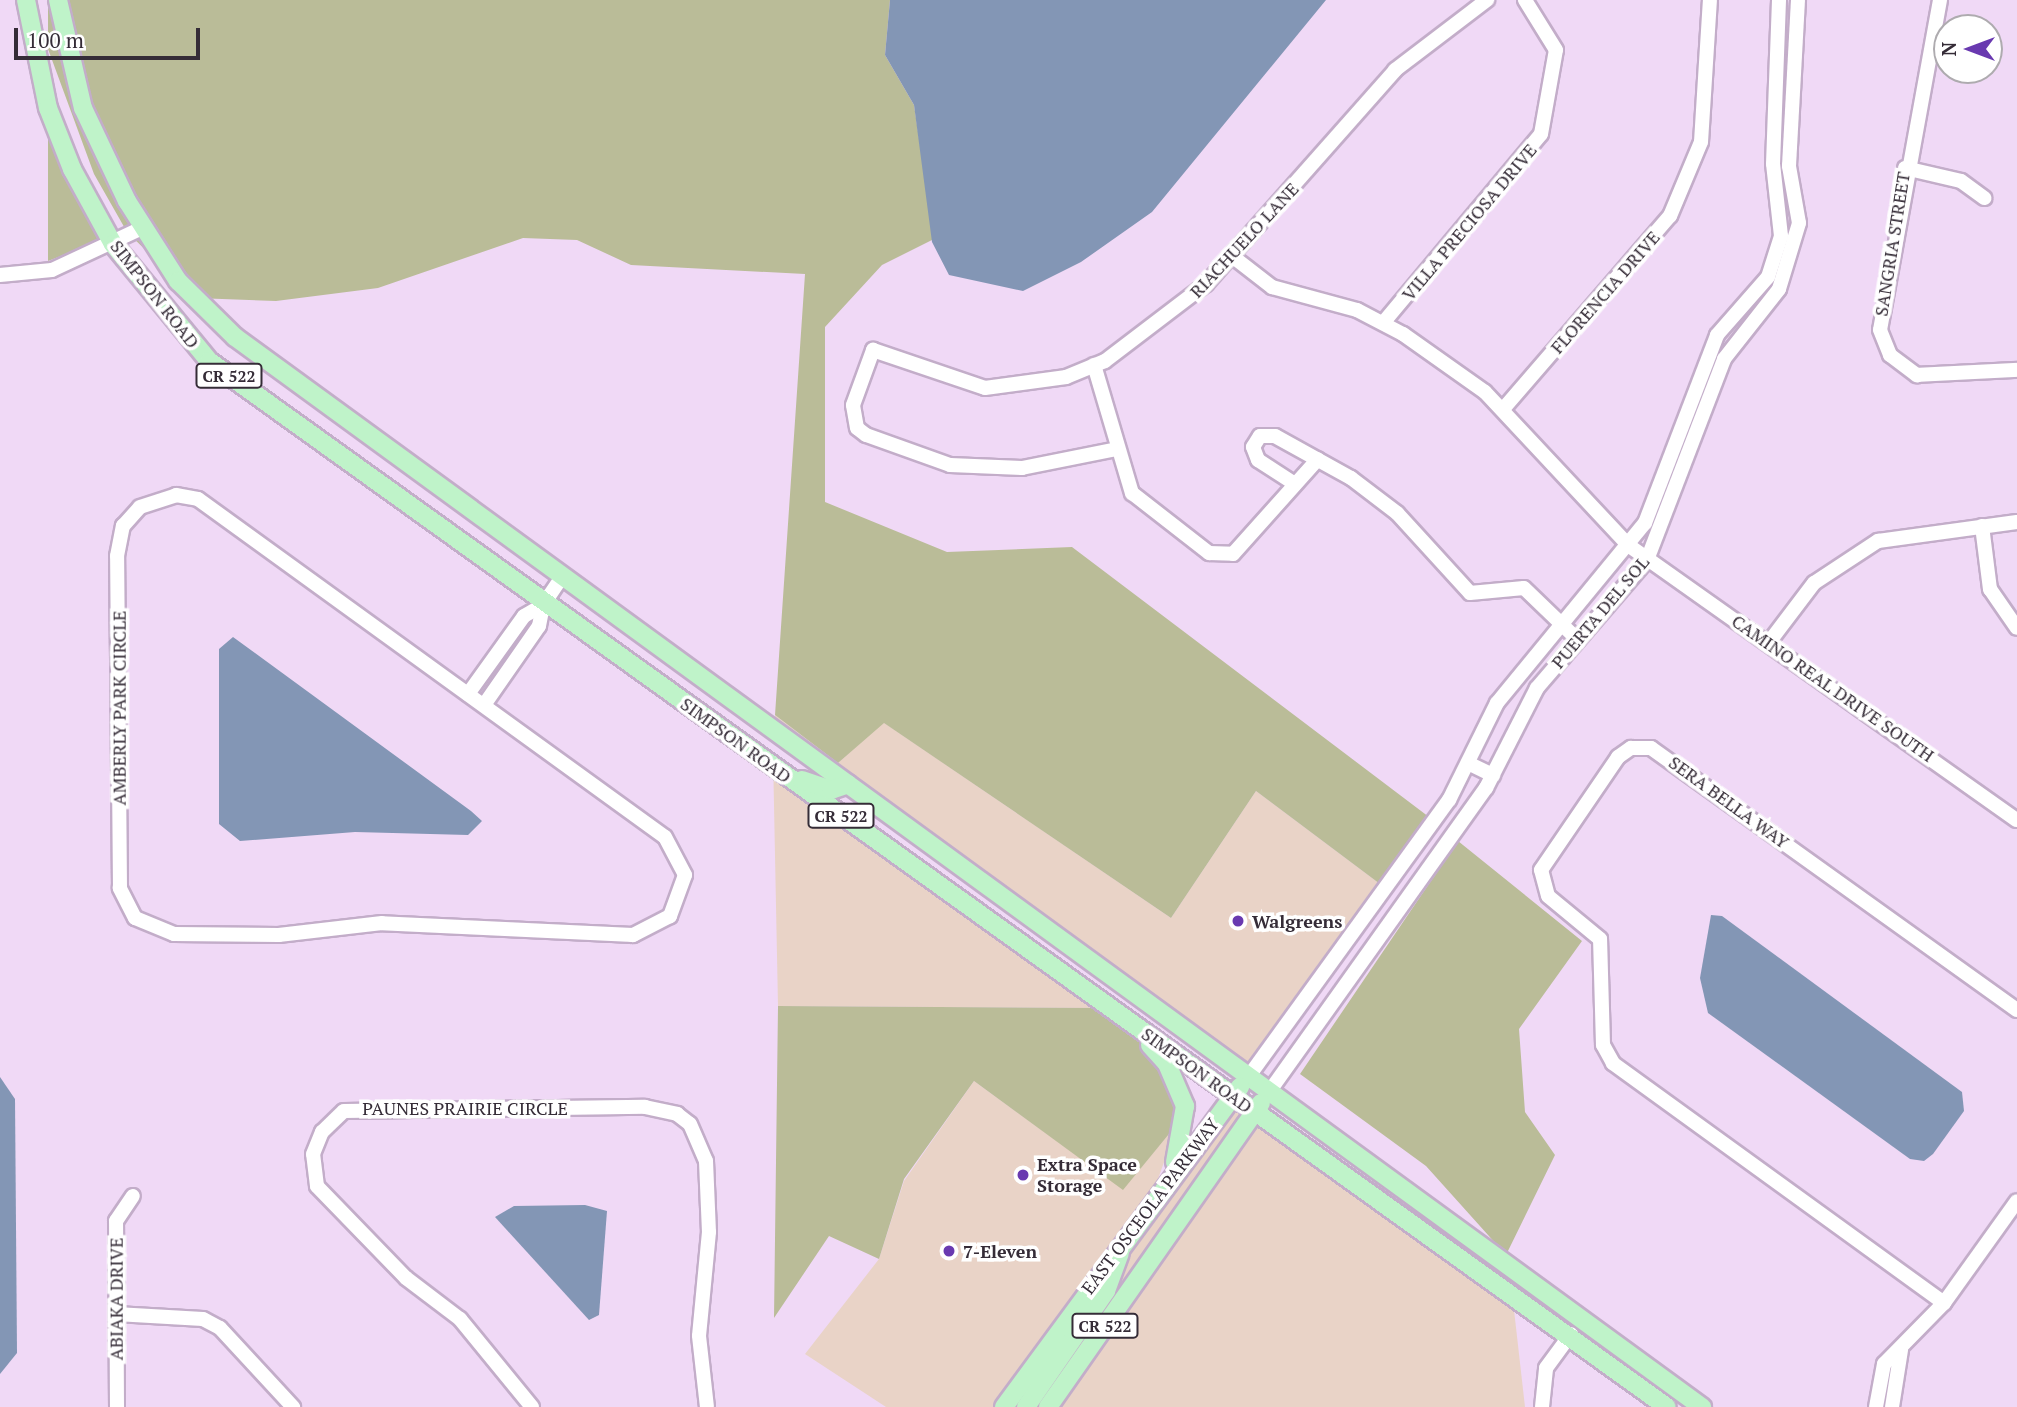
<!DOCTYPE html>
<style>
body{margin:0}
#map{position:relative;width:2017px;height:1407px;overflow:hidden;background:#f0d9f6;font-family:"PT Serif",serif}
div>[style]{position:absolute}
.commercial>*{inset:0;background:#e9d3c7}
.green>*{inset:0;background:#babc98}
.water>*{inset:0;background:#8396b5}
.roads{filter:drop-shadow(2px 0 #c3adc9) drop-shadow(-2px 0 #c3adc9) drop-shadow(0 2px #c3adc9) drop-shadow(0 -2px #c3adc9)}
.minor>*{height:14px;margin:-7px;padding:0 7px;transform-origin:7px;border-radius:7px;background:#fff}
.major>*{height:18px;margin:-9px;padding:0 9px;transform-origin:9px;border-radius:9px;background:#bff3c9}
.dots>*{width:19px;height:19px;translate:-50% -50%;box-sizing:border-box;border:4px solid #fff;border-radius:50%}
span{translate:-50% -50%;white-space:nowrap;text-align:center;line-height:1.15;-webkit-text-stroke:7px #fff;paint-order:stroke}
.shield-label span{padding:2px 5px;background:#fff;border:2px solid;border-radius:5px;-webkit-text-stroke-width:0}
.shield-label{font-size:16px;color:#352c37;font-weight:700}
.street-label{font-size:18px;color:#352c37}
.poi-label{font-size:18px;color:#352c37;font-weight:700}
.left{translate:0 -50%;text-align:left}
.north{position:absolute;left:1933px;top:14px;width:70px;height:70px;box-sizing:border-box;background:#fff;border:2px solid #aeabaf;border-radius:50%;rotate:270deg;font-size:19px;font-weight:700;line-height:28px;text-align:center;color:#352c37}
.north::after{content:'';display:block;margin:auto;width:24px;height:32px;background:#6939b0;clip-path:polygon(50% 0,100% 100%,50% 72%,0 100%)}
.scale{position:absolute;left:14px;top:28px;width:186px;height:32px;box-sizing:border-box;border:4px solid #352c37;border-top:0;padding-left:9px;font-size:21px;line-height:24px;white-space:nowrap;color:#352c37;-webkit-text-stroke:5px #fff;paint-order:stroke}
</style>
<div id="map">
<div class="commercial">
<i style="clip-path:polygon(775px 715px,838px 763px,883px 722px,1171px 918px,1256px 791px,1380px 884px,1248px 1066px,775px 722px)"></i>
<i style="clip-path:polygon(773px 755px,1100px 1008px,778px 1006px)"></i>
<i style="clip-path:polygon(974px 1081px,1123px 1189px,1178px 1123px,1158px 1179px,996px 1407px,886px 1407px,805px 1354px,879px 1259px,904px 1181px)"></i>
<i style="clip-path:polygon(1234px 1105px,1245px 1112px,1040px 1407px,1033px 1407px,1134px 1236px)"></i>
<i style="clip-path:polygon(1257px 1121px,1513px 1301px,1525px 1407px,1056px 1407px)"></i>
</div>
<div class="green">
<i style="clip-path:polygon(48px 0,890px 0,885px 55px,914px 105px,934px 239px,882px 265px,825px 327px,825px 502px,947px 552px,1072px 547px,1429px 817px,1380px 884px,1256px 791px,1171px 918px,884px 723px,838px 763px,775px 715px,805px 274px,631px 265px,577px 240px,523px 238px,378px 288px,276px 301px,195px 298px,127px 232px,94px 174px,48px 49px)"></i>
<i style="clip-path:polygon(48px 97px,114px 236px,48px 261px)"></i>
<i style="clip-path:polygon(1458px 841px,1582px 941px,1519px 1029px,1525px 1112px,1555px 1155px,1506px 1255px,1426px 1166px,1300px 1074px)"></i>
<i style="clip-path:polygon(778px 1006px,1100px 1008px,1139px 1036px,1161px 1067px,1178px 1123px,1123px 1190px,974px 1081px,904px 1179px,879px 1259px,829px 1236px,774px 1318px)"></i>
</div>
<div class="water">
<i style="clip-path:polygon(890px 0,1326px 0,1152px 212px,1081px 262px,1023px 291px,949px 275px,932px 242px,914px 105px,885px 55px)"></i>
<i style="clip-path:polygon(233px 637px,471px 811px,482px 821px,468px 835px,355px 832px,240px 841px,219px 824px,219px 649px)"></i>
<i style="clip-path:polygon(1711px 915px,1722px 916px,1962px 1092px,1964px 1111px,1933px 1154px,1924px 1161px,1910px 1159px,1708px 1013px,1700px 978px)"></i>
<i style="clip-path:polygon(0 1077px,15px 1099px,17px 1353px,0 1374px)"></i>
<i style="clip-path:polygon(585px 1205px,607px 1211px,599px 1315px,589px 1320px,495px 1217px,514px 1206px)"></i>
</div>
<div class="roads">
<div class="minor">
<i style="left:1940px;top:0;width:335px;rotate:100.3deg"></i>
<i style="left:1880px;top:330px;width:27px;rotate:68deg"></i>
<i style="left:1890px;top:355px;width:34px;rotate:37deg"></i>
<i style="left:1917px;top:375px;width:100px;rotate:-2.9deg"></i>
<i style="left:1905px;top:168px;width:57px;rotate:13.1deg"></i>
<i style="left:1961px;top:181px;width:29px;rotate:36deg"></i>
<i style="left:1232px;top:256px;width:51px;rotate:37.8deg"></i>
<i style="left:1272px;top:287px;width:88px;rotate:15.1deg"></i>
<i style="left:1357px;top:310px;width:52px;rotate:27.6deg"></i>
<i style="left:1403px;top:334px;width:100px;rotate:35.3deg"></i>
<i style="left:1485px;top:392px;width:209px;rotate:46.9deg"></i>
<i style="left:1628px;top:545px;width:476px;rotate:35.3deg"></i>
<i style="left:0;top:275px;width:52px;rotate:-5.5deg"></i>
<i style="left:52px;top:270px;width:99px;rotate:-25deg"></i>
<i style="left:1383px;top:323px;width:246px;rotate:-50.1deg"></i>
<i style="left:1541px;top:134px;width:85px;rotate:-79.9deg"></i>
<i style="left:1556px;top:50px;width:59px;rotate:-121.8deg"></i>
<i style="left:1094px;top:365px;width:134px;rotate:73.5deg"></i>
<i style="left:1132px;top:493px;width:98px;rotate:37.9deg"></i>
<i style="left:1209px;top:553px;width:24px;rotate:2deg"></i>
<i style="left:1233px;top:554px;width:127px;rotate:-48.2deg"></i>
<i style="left:1504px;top:408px;width:254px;rotate:-49.2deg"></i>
<i style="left:1670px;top:216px;width:80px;rotate:-67.3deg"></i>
<i style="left:1701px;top:142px;width:142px;rotate:-86.4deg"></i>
<i style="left:1117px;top:449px;width:97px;rotate:168.7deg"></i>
<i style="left:1022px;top:468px;width:72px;rotate:-177.6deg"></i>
<i style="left:950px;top:465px;width:89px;rotate:-160.3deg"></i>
<i style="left:866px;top:435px;width:11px;rotate:-142deg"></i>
<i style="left:857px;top:428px;width:23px;rotate:-100deg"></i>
<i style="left:853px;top:405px;width:59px;rotate:-70deg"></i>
<i style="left:873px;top:350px;width:118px;rotate:18.7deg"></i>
<i style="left:985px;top:388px;width:82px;rotate:-7.7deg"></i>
<i style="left:1066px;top:377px;width:42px;rotate:-22.3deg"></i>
<i style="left:1105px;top:361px;width:127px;rotate:-37.3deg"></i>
<i style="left:1206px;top:284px;width:286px;rotate:-48.5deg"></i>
<i style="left:1395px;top:70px;width:116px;rotate:-37.3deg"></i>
<i style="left:1295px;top:484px;width:44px;rotate:-147deg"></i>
<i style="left:1258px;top:460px;width:14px;rotate:-111deg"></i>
<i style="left:1253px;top:447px;width:13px;rotate:-58deg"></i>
<i style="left:1260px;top:436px;width:15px"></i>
<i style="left:1275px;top:436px;width:87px;rotate:28.9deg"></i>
<i style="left:1351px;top:478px;width:58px;rotate:37.3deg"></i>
<i style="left:1397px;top:513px;width:108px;rotate:47.6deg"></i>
<i style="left:1470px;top:593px;width:54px;rotate:-5.3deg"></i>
<i style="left:1524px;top:588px;width:75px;rotate:43.9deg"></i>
<i style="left:176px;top:495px;width:22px;rotate:10deg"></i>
<i style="left:198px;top:499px;width:576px;rotate:35.9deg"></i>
<i style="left:665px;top:837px;width:43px;rotate:62.2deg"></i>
<i style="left:685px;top:875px;width:44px;rotate:110.1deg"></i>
<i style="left:670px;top:916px;width:42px;rotate:152.8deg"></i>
<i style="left:633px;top:935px;width:251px;rotate:-177.3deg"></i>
<i style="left:382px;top:923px;width:104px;rotate:173.4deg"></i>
<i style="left:279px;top:935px;width:105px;rotate:-179.5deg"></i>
<i style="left:174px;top:934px;width:42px;rotate:-157.7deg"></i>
<i style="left:135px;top:918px;width:34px;rotate:-117deg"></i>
<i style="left:120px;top:888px;width:332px;rotate:-90.5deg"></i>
<i style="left:117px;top:556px;width:31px;rotate:-79deg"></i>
<i style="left:123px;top:526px;width:25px;rotate:-48deg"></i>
<i style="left:140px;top:507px;width:38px;rotate:-18deg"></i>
<i style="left:1982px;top:526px;width:64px;rotate:82.8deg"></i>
<i style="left:1990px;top:589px;width:47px;rotate:55.3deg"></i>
<i style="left:1770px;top:641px;width:73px;rotate:-52.8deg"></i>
<i style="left:1814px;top:583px;width:77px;rotate:-33.3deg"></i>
<i style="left:1878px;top:541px;width:140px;rotate:-7.8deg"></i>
<i style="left:468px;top:694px;width:96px;rotate:-54.3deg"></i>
<i style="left:524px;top:616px;width:22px;rotate:-30deg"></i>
<i style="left:484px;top:705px;width:96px;rotate:-55.2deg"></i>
<i style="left:539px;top:626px;width:21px;rotate:-79deg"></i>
<i style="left:543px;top:605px;width:34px;rotate:-56deg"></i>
<i style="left:1468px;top:763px;width:28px;rotate:26deg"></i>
<i style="left:1249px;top:1076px;width:341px;rotate:-54.1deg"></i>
<i style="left:1449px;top:800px;width:108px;rotate:-63.7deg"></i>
<i style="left:1497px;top:703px;width:233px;rotate:-50.6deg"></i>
<i style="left:1645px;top:523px;width:201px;rotate:-69deg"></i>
<i style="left:1717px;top:335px;width:77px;rotate:-48.7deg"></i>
<i style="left:1768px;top:277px;width:43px;rotate:-72.4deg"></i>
<i style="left:1781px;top:236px;width:72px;rotate:-96.3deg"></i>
<i style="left:1773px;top:164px;width:164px;rotate:-87.9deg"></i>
<i style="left:1269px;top:1092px;width:374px;rotate:-54.5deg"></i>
<i style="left:1486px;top:788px;width:112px;rotate:-63deg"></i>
<i style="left:1537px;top:688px;width:169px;rotate:-49.3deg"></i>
<i style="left:1647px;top:560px;width:215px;rotate:-69deg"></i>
<i style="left:1724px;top:359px;width:89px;rotate:-51.8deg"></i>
<i style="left:1779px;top:289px;width:69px;rotate:-73.1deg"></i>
<i style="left:1799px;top:223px;width:58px;rotate:-100deg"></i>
<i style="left:1789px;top:166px;width:166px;rotate:-86.9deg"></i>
<i style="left:1944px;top:1303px;width:409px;rotate:-144.1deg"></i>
<i style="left:1613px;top:1063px;width:21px;rotate:-119deg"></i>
<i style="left:1603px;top:1045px;width:106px;rotate:-91.6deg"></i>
<i style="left:1600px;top:939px;width:67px;rotate:-140.4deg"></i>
<i style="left:1548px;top:896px;width:27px;rotate:-105deg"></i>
<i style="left:1541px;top:870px;width:137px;rotate:-55.7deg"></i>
<i style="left:1618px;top:757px;width:16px;rotate:-35deg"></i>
<i style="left:1631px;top:748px;width:20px"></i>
<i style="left:1651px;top:748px;width:450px;rotate:35.6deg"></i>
<i style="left:116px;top:1314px;width:87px;rotate:3.3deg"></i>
<i style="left:203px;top:1319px;width:19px;rotate:28deg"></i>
<i style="left:220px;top:1328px;width:108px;rotate:47.3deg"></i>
<i style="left:117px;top:1407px;width:186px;rotate:-90.3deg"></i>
<i style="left:116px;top:1221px;width:30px;rotate:-56deg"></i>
<i style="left:532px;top:1407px;width:114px;rotate:-129.3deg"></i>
<i style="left:460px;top:1319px;width:68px;rotate:-142.8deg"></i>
<i style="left:406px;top:1278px;width:128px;rotate:-134.1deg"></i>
<i style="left:317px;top:1186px;width:32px;rotate:-97deg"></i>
<i style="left:313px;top:1154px;width:24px;rotate:-68deg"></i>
<i style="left:322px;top:1132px;width:30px;rotate:-44deg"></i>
<i style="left:344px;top:1111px;width:301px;rotate:-0.8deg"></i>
<i style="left:645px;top:1107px;width:33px;rotate:12deg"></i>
<i style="left:677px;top:1114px;width:16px;rotate:38deg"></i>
<i style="left:690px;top:1124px;width:40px;rotate:66.6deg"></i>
<i style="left:706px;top:1161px;width:71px;rotate:87.6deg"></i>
<i style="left:709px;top:1232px;width:104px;rotate:95.5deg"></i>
<i style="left:699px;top:1336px;width:71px;rotate:83.6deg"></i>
<i style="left:1542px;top:1407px;width:39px;rotate:-84deg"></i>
<i style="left:1546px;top:1368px;width:42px;rotate:-53.7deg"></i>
<i style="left:1876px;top:1407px;width:44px;rotate:-79.5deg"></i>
<i style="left:1884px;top:1364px;width:86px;rotate:-45.5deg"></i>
<i style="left:1944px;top:1303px;width:125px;rotate:-54.4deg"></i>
<i style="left:1892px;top:1407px;width:58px;rotate:-81deg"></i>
</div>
<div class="major">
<i style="left:26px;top:0;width:110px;rotate:78.5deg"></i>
<i style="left:48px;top:108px;width:66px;rotate:68.5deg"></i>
<i style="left:72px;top:169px;width:85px;rotate:61.3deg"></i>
<i style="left:113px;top:244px;width:151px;rotate:50.6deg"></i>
<i style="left:209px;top:361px;width:1794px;rotate:35.66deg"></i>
<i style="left:58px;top:0;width:111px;rotate:77deg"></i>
<i style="left:83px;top:108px;width:103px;rotate:64.7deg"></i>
<i style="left:127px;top:201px;width:95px;rotate:57.5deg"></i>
<i style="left:178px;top:281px;width:80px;rotate:44.5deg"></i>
<i style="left:235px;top:337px;width:1816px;rotate:36.11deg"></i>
<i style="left:802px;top:780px;width:31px;rotate:19deg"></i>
<i style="left:831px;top:790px;width:18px;rotate:-19deg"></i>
<i style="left:1150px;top:1045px;width:25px;rotate:48deg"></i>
<i style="left:1167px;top:1064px;width:46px;rotate:66.8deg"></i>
<i style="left:1185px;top:1106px;width:57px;rotate:100.1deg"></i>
<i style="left:1004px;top:1407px;width:398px;rotate:-53.6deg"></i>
<i style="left:1026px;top:1407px;width:141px;rotate:-55.4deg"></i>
<i style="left:1106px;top:1291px;width:40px;rotate:-69.8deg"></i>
<i style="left:1048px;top:1407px;width:371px;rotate:-55deg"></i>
</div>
</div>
<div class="dots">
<i style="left:1238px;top:921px;background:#6939b0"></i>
<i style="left:1023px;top:1175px;background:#6939b0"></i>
<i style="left:949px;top:1251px;background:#6939b0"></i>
</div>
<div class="shield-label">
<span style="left:229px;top:376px">CR 522</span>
<span style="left:841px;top:816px">CR 522</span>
<span style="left:1105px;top:1326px">CR 522</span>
</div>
<div class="street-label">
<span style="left:1469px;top:222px;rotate:-50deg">VILLA PRECIOSA DRIVE</span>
<span style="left:1244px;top:240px;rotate:-47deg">RIACHUELO LANE</span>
<span style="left:1892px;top:244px;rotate:-81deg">SANGRIA STREET</span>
<span style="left:1605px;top:292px;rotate:-49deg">FLORENCIA DRIVE</span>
<span style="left:155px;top:294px;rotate:52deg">SIMPSON ROAD</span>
<span style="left:1600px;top:612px;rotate:-50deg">PUERTA DEL SOL</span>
<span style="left:1833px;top:688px;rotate:35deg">CAMINO REAL DRIVE SOUTH</span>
<span style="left:119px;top:708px;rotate:-90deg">AMBERLY PARK CIRCLE</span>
<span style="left:736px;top:740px;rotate:36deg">SIMPSON ROAD</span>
<span style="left:1729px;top:802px;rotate:36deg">SERA BELLA WAY</span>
<span style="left:1197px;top:1070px;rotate:36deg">SIMPSON ROAD</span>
<span style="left:465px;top:1108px">PAUNES PRAIRIE CIRCLE</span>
<span style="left:1150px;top:1206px;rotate:-53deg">EAST OSCEOLA PARKWAY</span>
<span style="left:116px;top:1299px;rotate:-90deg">ABIAKA DRIVE</span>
</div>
<div class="poi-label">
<span class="left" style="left:1252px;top:921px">Walgreens</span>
<span class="left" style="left:1037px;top:1175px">Extra Space<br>Storage</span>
<span class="left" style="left:963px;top:1251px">7-Eleven</span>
</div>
<div class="north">N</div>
<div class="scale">100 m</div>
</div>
